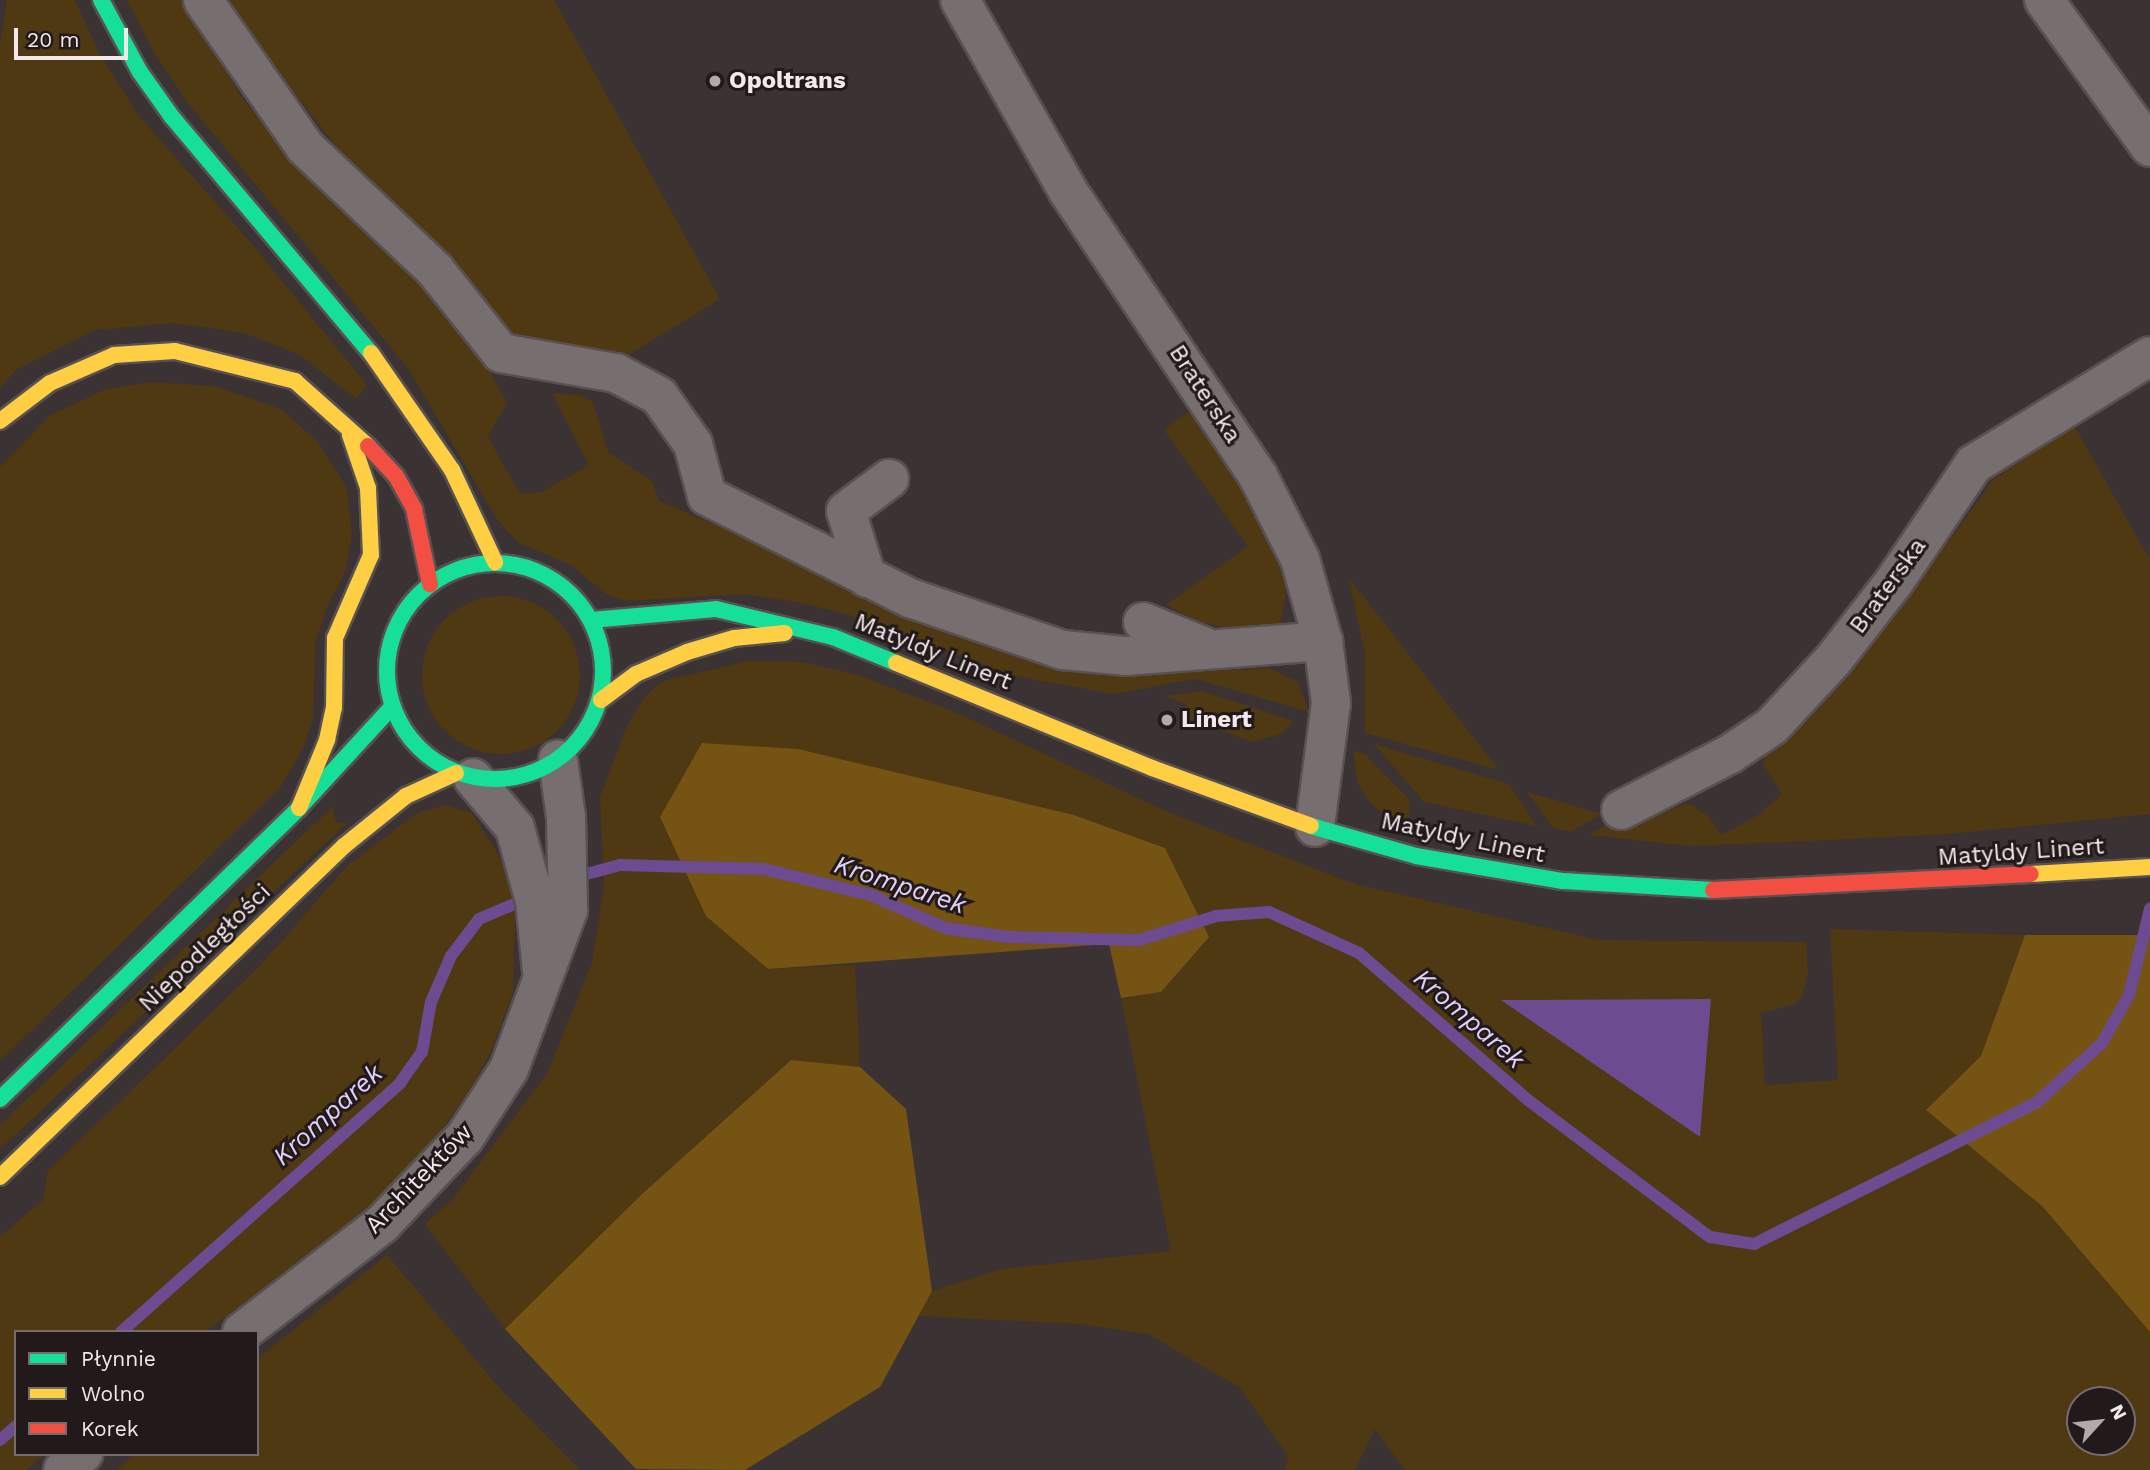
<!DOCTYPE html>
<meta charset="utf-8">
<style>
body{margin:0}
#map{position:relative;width:2150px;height:1470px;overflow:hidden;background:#3b3233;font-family:"Work Sans",sans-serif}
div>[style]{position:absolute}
.green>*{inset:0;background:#4e3912}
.round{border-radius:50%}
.forest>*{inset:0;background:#755413}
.water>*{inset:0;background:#6c4b90}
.stream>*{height:12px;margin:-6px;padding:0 6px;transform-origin:6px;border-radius:6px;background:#6c4b90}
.roads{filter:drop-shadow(2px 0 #585051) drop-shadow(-2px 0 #585051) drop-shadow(0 2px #585051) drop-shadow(0 -2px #585051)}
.street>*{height:38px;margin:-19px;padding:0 19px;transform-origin:19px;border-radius:19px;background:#766e6f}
.fast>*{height:16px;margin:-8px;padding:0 8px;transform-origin:8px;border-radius:8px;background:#16e098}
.fast>.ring{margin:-8px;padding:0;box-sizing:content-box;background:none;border:16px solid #16e098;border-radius:50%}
.slow>*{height:16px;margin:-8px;padding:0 8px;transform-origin:8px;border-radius:8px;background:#ffcf43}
.jam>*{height:16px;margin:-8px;padding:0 8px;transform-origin:8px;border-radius:8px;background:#f24e42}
.dots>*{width:19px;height:19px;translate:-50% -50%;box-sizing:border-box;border:4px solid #21191a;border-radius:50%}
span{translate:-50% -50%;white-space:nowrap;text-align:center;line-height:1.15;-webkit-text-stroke:6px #21191a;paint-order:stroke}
.poi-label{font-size:24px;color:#f4e9ea;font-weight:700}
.left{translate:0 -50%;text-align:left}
.street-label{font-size:24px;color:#f4e9ea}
.water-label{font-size:26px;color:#e2d0fa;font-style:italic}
.legend{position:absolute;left:14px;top:1330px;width:245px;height:126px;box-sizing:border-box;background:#21191a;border:2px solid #756c6d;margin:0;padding:9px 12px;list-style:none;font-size:21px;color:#f4e9ea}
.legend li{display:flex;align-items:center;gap:14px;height:35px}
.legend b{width:35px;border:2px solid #756c6d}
.north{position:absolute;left:2066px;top:1386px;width:70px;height:70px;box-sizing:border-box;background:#21191a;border:2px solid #756c6d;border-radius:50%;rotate:63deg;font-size:19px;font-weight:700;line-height:28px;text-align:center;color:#f4e9ea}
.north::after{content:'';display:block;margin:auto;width:24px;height:32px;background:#b3a9aa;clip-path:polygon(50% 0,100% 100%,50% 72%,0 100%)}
.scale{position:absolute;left:14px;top:28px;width:114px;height:32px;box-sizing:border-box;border:4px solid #f4e9ea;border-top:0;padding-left:9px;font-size:21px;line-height:24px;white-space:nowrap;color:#f4e9ea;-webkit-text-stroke:5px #21191a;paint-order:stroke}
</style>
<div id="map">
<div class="green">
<i style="clip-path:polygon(7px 0,75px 0,97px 49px,138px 115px,247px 238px,367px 385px,356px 399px,300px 355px,244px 333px,174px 323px,95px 330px,16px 370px,0 388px,0 45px)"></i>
<i style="clip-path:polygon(127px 0,181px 0,245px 102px,316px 183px,409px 269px,475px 343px,507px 403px,488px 437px,520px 494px,542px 492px,589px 465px,552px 393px,580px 396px,593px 402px,608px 452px,652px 481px,659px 501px,713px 524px,730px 514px,782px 543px,792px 562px,886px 602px,1061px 666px,1105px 676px,1269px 668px,1298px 682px,1309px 712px,1196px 679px,1113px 694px,1011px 675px,865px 619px,802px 603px,746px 594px,625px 601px,606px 594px,571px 565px,519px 543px,497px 519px,408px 368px,187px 102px,155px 54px)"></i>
<i style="clip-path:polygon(230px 0,554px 0,720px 299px,602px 371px,501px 353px,256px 45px)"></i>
<i style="clip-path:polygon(150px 382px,214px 386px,281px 409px,318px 442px,347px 488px,352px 536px,344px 575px,327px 607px,315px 644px,313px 717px,304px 746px,280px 788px,0 1061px,0 467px,51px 415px,106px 389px)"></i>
<i style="clip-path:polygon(1191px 410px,1245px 492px,1270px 541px,1287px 586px,1280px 624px,1225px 628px,1197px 621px,1166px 605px,1248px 546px,1164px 430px)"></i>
<i style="clip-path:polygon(2074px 425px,2150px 560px,2150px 814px,1948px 834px,1788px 842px,1689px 846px,1589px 835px,1621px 816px,1628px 827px,1688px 803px,1707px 815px,1722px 835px,1758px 815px,1782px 794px,1763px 764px,1770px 739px,1837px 683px,1898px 611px,1993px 480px)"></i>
<i style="clip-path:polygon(1349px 578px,1499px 770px,1365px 733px,1365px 655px)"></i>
<i class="round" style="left:422px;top:596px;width:158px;height:158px"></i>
<i style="clip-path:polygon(evenodd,748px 661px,803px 662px,858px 675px,955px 712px,1170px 813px,1355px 884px,1599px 940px,1806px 942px,1808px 974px,1802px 996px,1795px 1004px,1761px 1013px,1765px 1085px,1838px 1080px,1830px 929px,2025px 935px,1981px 1057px,1927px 1110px,2042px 1206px,2150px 1332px,2150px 1470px,1405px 1470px,1375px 1429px,1355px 1470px,1285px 1470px,1288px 1456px,1240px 1388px,1148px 1334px,1079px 1324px,918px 1316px,932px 1291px,1002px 1269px,1171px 1251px,1121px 998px,1161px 992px,1165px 848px,1074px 815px,929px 781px,768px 969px,855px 965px,860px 1067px,790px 1060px,641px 1195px,505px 1329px,425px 1224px,452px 1200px,548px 1072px,592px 963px,604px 885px,600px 797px,626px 728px,643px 699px,660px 682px,748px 661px,2080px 1400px,2122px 1400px,2122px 1442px,2080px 1442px,2080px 1400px)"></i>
<i style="clip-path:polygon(1202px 691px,1293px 721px,1281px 734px,1252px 742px,1181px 715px,1187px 705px,1165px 696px)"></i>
<i style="clip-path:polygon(1374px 744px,1509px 784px,1537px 826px,1424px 802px)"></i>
<i style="clip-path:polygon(1353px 751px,1365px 754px,1409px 799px,1409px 822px,1383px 814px,1367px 799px,1357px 781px)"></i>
<i style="clip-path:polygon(1527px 792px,1602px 814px,1570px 832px,1553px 828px)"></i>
<i style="clip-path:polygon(445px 805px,472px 813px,500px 857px,515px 904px,513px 993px,490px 1054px,469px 1091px,435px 1139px,368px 1208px,205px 1332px,16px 1332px,16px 1454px,45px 1454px,26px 1470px,0 1470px,0 1237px,43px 1200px,48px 1171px,262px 964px,346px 867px,417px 813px)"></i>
<i style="clip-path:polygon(333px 806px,335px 822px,347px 823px,0 1149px,0 1125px)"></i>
<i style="clip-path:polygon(387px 1255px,503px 1392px,580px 1470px,116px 1470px,136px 1454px,257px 1454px,257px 1359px)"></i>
</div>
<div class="forest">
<i style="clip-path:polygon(702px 743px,798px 749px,1074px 815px,1165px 848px,1209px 937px,1161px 992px,1121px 998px,1109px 944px,768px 969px,706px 916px,660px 817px)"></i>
<i style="clip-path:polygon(2025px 935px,2150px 935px,2150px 1332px,2042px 1206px,1926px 1110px,1981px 1056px)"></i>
<i style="clip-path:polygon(791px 1060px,860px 1067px,906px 1109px,932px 1291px,880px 1387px,745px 1470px,636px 1469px,505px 1329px,641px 1195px)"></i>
</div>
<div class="water">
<i style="clip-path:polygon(1711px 999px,1700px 1137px,1501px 1000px)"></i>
</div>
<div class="stream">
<i style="left:590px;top:873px;width:31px;rotate:-15deg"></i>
<i style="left:620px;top:865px;width:144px;rotate:1.6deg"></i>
<i style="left:764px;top:869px;width:110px;rotate:13.7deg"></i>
<i style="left:871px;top:895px;width:81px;rotate:24deg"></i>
<i style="left:945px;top:928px;width:64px;rotate:8.1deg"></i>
<i style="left:1008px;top:937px;width:131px;rotate:1.3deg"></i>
<i style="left:1139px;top:940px;width:81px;rotate:-17.3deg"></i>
<i style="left:1216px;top:916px;width:53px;rotate:-4.3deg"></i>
<i style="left:1269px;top:912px;width:99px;rotate:24.5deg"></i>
<i style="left:1359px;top:953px;width:224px;rotate:41deg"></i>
<i style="left:1528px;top:1100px;width:228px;rotate:37deg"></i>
<i style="left:1710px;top:1237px;width:45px;rotate:9deg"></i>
<i style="left:1754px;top:1244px;width:317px;rotate:-26.6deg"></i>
<i style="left:2037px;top:1102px;width:88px;rotate:-42.2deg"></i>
<i style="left:2102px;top:1043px;width:55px;rotate:-60.6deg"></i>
<i style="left:2129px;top:995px;width:89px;rotate:-76.3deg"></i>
<i style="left:121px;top:1332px;width:374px;rotate:-41.7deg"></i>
<i style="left:400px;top:1083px;width:38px;rotate:-55deg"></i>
<i style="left:422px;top:1052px;width:51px;rotate:-79.8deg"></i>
<i style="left:431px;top:1002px;width:50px;rotate:-66.5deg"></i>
<i style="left:451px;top:956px;width:46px;rotate:-52.9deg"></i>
<i style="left:479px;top:919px;width:39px;rotate:-23deg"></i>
<i style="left:0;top:1440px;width:21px;rotate:-41deg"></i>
</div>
<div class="roads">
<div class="street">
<i style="left:203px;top:0;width:179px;rotate:55.2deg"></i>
<i style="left:305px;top:147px;width:179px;rotate:43.4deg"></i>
<i style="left:435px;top:270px;width:106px;rotate:51.5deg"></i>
<i style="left:501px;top:353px;width:117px;rotate:9.9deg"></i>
<i style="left:616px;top:373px;width:49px;rotate:28.1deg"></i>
<i style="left:659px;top:396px;width:59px;rotate:54.7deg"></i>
<i style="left:693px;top:444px;width:54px;rotate:74.9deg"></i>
<i style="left:707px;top:496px;width:227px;rotate:26.7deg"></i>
<i style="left:910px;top:598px;width:162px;rotate:18.8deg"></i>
<i style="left:1063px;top:650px;width:62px;rotate:5.5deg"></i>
<i style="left:1125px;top:656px;width:199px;rotate:-4.3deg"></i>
<i style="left:960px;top:0;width:219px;rotate:60.5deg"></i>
<i style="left:1068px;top:191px;width:343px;rotate:56.3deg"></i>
<i style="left:1258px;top:476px;width:93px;rotate:63.2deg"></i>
<i style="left:1300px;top:559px;width:85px;rotate:74.3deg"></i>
<i style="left:1323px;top:641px;width:63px;rotate:82.6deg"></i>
<i style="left:1331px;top:703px;width:125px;rotate:97.4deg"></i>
<i style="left:2044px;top:0;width:181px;rotate:54.2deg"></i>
<i style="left:867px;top:578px;width:70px;rotate:-107.4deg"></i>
<i style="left:846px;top:511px;width:54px;rotate:-36.7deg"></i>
<i style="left:1143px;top:622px;width:65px;rotate:21.8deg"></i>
<i style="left:473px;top:778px;width:65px;rotate:50deg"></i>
<i style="left:515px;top:828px;width:76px;rotate:74.7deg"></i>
<i style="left:535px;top:901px;width:70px;rotate:84.3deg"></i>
<i style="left:1621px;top:810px;width:123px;rotate:-27.2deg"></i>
<i style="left:1730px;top:754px;width:50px;rotate:-33.7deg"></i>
<i style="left:1772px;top:726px;width:91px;rotate:-47.2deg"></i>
<i style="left:1834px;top:659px;width:98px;rotate:-52.1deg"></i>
<i style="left:1894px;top:582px;width:143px;rotate:-55.9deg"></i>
<i style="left:1974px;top:464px;width:206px;rotate:-31.5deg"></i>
<i style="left:242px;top:1332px;width:177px;rotate:-37.6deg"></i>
<i style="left:382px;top:1224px;width:120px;rotate:-46.3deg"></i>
<i style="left:465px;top:1137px;width:81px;rotate:-57.1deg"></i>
<i style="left:509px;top:1069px;width:170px;rotate:-69.6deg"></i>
<i style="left:568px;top:910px;width:93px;rotate:-91.2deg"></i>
<i style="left:566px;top:817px;width:58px;rotate:-98deg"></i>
<i style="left:63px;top:1470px;width:26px;rotate:-39deg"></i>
</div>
<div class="fast">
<i style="left:101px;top:0;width:82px;rotate:61.6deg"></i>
<i style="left:140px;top:72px;width:55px;rotate:54.6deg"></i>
<i style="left:172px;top:117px;width:309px;rotate:49.9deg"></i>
<i class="ring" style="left:387px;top:563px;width:200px;height:200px"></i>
<i style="left:591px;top:620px;width:125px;rotate:-5deg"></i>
<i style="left:716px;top:609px;width:120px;rotate:13.5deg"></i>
<i style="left:833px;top:637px;width:68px;rotate:22.4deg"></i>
<i style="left:1311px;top:826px;width:109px;rotate:15.9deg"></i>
<i style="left:1416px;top:856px;width:149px;rotate:9.7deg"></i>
<i style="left:1563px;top:881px;width:150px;rotate:3.4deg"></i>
<i style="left:0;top:1099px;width:417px;rotate:-44.2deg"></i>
<i style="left:299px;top:808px;width:137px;rotate:-47.4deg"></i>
</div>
<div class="slow">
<i style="left:371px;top:353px;width:142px;rotate:55.3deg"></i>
<i style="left:452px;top:470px;width:102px;rotate:64.9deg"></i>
<i style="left:0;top:421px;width:63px;rotate:-37.2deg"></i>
<i style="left:50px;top:383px;width:70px;rotate:-23.6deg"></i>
<i style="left:114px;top:355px;width:61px;rotate:-3.8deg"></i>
<i style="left:175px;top:351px;width:124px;rotate:14deg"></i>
<i style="left:295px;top:381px;width:98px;rotate:41.7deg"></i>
<i style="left:896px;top:663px;width:277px;rotate:22.3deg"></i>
<i style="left:1152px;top:768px;width:169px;rotate:20deg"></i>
<i style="left:601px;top:700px;width:44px;rotate:-36.6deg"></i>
<i style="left:636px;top:674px;width:56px;rotate:-23.3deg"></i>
<i style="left:687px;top:652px;width:49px;rotate:-16.6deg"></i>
<i style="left:734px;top:638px;width:51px;rotate:-5.6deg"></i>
<i style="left:299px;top:808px;width:74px;rotate:-67.6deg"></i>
<i style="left:327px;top:740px;width:33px;rotate:-78deg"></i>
<i style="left:334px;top:708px;width:70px;rotate:-89.2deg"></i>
<i style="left:335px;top:638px;width:90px;rotate:-66.6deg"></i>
<i style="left:371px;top:555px;width:67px;rotate:-92.6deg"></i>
<i style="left:368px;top:488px;width:56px;rotate:-108.8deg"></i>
<i style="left:2031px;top:874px;width:119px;rotate:-3.4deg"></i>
<i style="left:0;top:1177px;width:477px;rotate:-43.9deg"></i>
<i style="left:344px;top:846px;width:80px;rotate:-38.9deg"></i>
<i style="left:406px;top:796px;width:55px;rotate:-24.7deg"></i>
</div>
<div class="jam">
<i style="left:368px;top:446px;width:41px;rotate:47deg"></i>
<i style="left:396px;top:476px;width:38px;rotate:61deg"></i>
<i style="left:414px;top:509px;width:77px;rotate:78deg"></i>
<i style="left:1713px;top:890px;width:318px;rotate:-2.9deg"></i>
</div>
</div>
<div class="dots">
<i style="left:715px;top:81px;background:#b3a9aa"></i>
<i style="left:1167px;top:720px;background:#b3a9aa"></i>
</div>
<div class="poi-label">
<span class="left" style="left:729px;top:81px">Opoltrans</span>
<span class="left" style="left:1181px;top:720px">Linert</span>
</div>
<div class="street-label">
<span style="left:1205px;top:394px;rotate:57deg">Braterska</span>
<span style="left:1888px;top:586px;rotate:-54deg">Braterska</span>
<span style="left:933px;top:652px;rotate:22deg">Matyldy Linert</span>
<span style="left:1463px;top:838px;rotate:12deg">Matyldy Linert</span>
<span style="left:2021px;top:852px;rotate:-4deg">Matyldy Linert</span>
<span style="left:205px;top:948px;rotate:-44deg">Niepodległości</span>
<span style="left:419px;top:1179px;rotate:-46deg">Architektów</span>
</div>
<div class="water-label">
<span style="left:900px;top:885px;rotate:18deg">Kromparek</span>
<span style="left:1469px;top:1019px;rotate:41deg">Kromparek</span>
<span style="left:328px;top:1115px;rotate:-42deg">Kromparek</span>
</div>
<ul class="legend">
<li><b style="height:9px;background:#16e098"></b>Płynnie</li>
<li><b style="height:9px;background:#ffcf43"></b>Wolno</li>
<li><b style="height:9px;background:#f24e42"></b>Korek</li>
</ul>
<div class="north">N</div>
<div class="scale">20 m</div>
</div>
